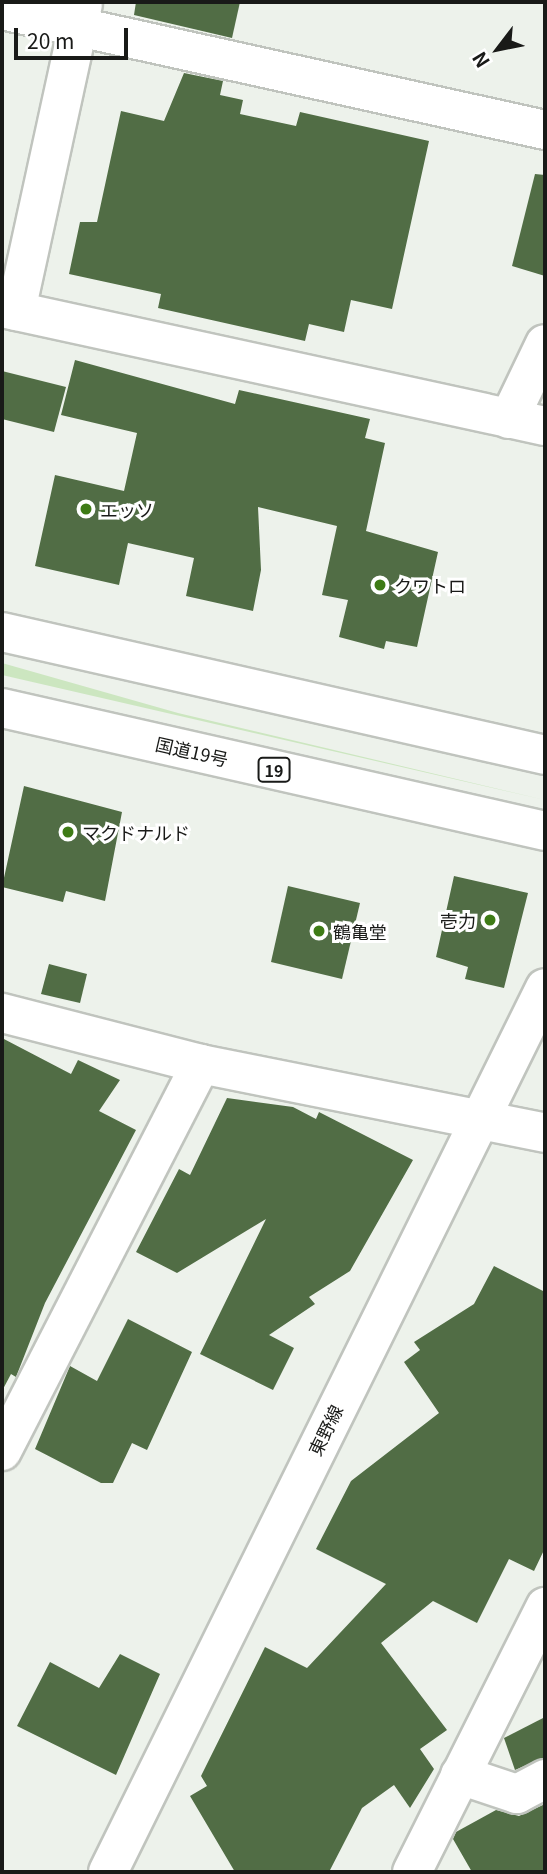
<!DOCTYPE html>
<meta charset="utf-8">
<style>
body{margin:0}
#map{position:relative;width:547px;height:1874px;overflow:hidden;background:#edf2eb;font-family:Georgia,"Noto Sans JP",serif}
div>[style]{position:absolute}
.green>*{inset:0;background:#cce6c0}
.building>*{inset:0;background:#516d45}
.roads{filter:drop-shadow(2px 0 #c0c4be) drop-shadow(-2px 0 #c0c4be) drop-shadow(0 2px #c0c4be) drop-shadow(0 -2px #c0c4be)}
.minor>*{height:38px;margin:-19px;padding:0 19px;transform-origin:19px;border-radius:19px;background:#fff}
.tertiary>*{height:38px;margin:-19px;padding:0 19px;transform-origin:19px;border-radius:19px;background:#fff}
.trunk>*{height:38px;margin:-19px;padding:0 19px;transform-origin:19px;border-radius:19px;background:#fff}
.dots>*{width:19px;height:19px;translate:-50% -50%;box-sizing:border-box;border:4px solid #fff;border-radius:50%}
span{translate:-50% -50%;white-space:nowrap;text-align:center;line-height:1.15;-webkit-text-stroke:6px #fff;paint-order:stroke}
.shield-label span{padding:2px 5px;background:#fff;border:2px solid;border-radius:5px;-webkit-text-stroke-width:0}
.shield-label{font-size:16px;color:#191a18;font-weight:700}
.poi-label{font-size:18px;color:#191a18}
.left{translate:0 -50%;text-align:left}
.right{translate:-100% -50%;text-align:right}
.street-label{font-size:18px;color:#191a18}
.frame{position:absolute;inset:0;border:4px solid #191a18;pointer-events:none}
.north{position:absolute;left:463px;top:14px;width:70px;height:70px;-webkit-text-stroke:5px #fff;paint-order:stroke;rotate:238deg;font-size:19px;font-weight:700;line-height:28px;text-align:center;color:#191a18}
.north::after{content:'';display:block;margin:auto;width:24px;height:32px;background:#191a18;clip-path:polygon(50% 0,100% 100%,50% 72%,0 100%)}
.scale{position:absolute;left:14px;top:28px;width:114px;height:32px;box-sizing:border-box;border:4px solid #191a18;border-top:0;padding-left:9px;font-size:21px;line-height:24px;white-space:nowrap;color:#191a18;-webkit-text-stroke:5px #fff;paint-order:stroke}
</style>
<div id="map">
<div class="green">
<i style="clip-path:polygon(2px 663px,178px 713px,545px 800px,2px 675px)"></i>
</div>
<div class="building">
<i style="clip-path:polygon(136px 2px,240px 2px,232px 38px,134px 15px)"></i>
<i style="clip-path:polygon(184px 73px,223px 81px,220px 95px,243px 100px,240px 114px,296px 126px,300px 112px,429px 141px,392px 309px,351px 300px,344px 332px,309px 324px,305px 341px,158px 308px,161px 294px,69px 274px,80px 222px,97px 222px,121px 111px,164px 121px)"></i>
<i style="clip-path:polygon(535px 174px,545px 175px,545px 276px,512px 266px)"></i>
<i style="clip-path:polygon(75px 360px,235px 404px,239px 390px,370px 419px,365px 438px,385px 443px,366px 531px,438px 552px,417px 647px,386px 641px,384px 649px,339px 637px,348px 600px,322px 595px,337px 526px,258px 507px,261px 570px,253px 611px,186px 596px,194px 558px,128px 543px,119px 585px,35px 566px,55px 475px,124px 491px,137px 433px,61px 415px)"></i>
<i style="clip-path:polygon(2px 371px,66px 387px,54px 432px,2px 419px)"></i>
<i style="clip-path:polygon(24px 786px,122px 812px,105px 901px,66px 891px,63px 902px,2px 887px)"></i>
<i style="clip-path:polygon(454px 876px,528px 893px,504px 988px,465px 979px,468px 967px,436px 957px)"></i>
<i style="clip-path:polygon(288px 886px,360px 903px,342px 979px,271px 962px)"></i>
<i style="clip-path:polygon(49px 964px,87px 974px,80px 1003px,41px 994px)"></i>
<i style="clip-path:polygon(2px 1038px,71px 1074px,78px 1060px,120px 1080px,99px 1111px,136px 1130px,45px 1303px,16px 1377px,11px 1374px,2px 1391px)"></i>
<i style="clip-path:polygon(227px 1098px,293px 1107px,316px 1119px,319px 1112px,413px 1160px,350px 1271px,309px 1297px,315px 1304px,269px 1335px,294px 1348px,273px 1390px,200px 1354px,266px 1219px,177px 1273px,136px 1252px,179px 1169px,190px 1175px)"></i>
<i style="clip-path:polygon(494px 1266px,545px 1292px,545px 1548px,534px 1571px,509px 1559px,477px 1623px,433px 1601px,381px 1643px,447px 1730px,420px 1749px,434px 1769px,410px 1808px,394px 1785px,362px 1808px,329px 1872px,235px 1872px,190px 1796px,207px 1786px,201px 1776px,265px 1647px,307px 1668px,386px 1584px,316px 1549px,351px 1481px,439px 1413px,404px 1362px,420px 1350px,414px 1342px,474px 1304px)"></i>
<i style="clip-path:polygon(128px 1319px,192px 1352px,147px 1450px,132px 1443px,113px 1483px,101px 1483px,35px 1449px,70px 1366px,97px 1381px)"></i>
<i style="clip-path:polygon(120px 1654px,160px 1674px,116px 1775px,17px 1726px,50px 1662px,99px 1688px)"></i>
<i style="clip-path:polygon(545px 1717px,545px 1757px,515px 1770px,504px 1738px)"></i>
<i style="clip-path:polygon(545px 1804px,545px 1872px,472px 1872px,453px 1839px,456px 1832px,496px 1810px,519px 1816px)"></i>
</div>
<div class="roads">
<div class="minor">
<i style="left:2px;top:10px;width:556px;rotate:12.46deg"></i>
<i style="left:2px;top:308px;width:556px;rotate:12.26deg"></i>
<i style="left:16px;top:311px;width:314px;rotate:-77.7deg"></i>
<i style="left:2px;top:1013px;width:205px;rotate:14.4deg"></i>
<i style="left:201px;top:1064px;width:351px;rotate:11.3deg"></i>
<i style="left:2px;top:1451px;width:435px;rotate:-62.8deg"></i>
<i style="left:460px;top:1775px;width:60px;rotate:18.4deg"></i>
<i style="left:517px;top:1794px;width:32px;rotate:-28deg"></i>
<i style="left:412px;top:1872px;width:297px;rotate:-63.3deg"></i>
</div>
<div class="tertiary">
<i style="left:509px;top:419px;width:83px;rotate:-64.4deg"></i>
<i style="left:108px;top:1872px;width:986px;rotate:-63.69deg"></i>
</div>
<div class="trunk">
<i style="left:2px;top:632px;width:557px;rotate:12.76deg"></i>
<i style="left:2px;top:708px;width:557px;rotate:12.76deg"></i>
</div>
</div>
<div class="dots">
<i style="left:86px;top:509px;background:#3e7b16"></i>
<i style="left:380px;top:585px;background:#3e7b16"></i>
<i style="left:68px;top:832px;background:#3e7b16"></i>
<i style="left:490px;top:920px;background:#3e7b16"></i>
<i style="left:319px;top:931px;background:#3e7b16"></i>
</div>
<div class="shield-label">
<span style="left:274px;top:770px">19</span>
</div>
<div class="poi-label">
<span class="left" style="left:100px;top:509px">エッソ</span>
<span class="left" style="left:394px;top:585px">クワトロ</span>
<span class="left" style="left:82px;top:832px">マクドナルド</span>
<span class="right" style="left:476px;top:920px">壱力</span>
<span class="left" style="left:333px;top:931px">鶴亀堂</span>
</div>
<div class="street-label">
<span style="left:192px;top:751px;rotate:13deg">国道19号</span>
<span style="left:325px;top:1430px;rotate:-64deg">東野線</span>
</div>
<div class="frame"></div>
<div class="north">N</div>
<div class="scale">20 m</div>
</div>
